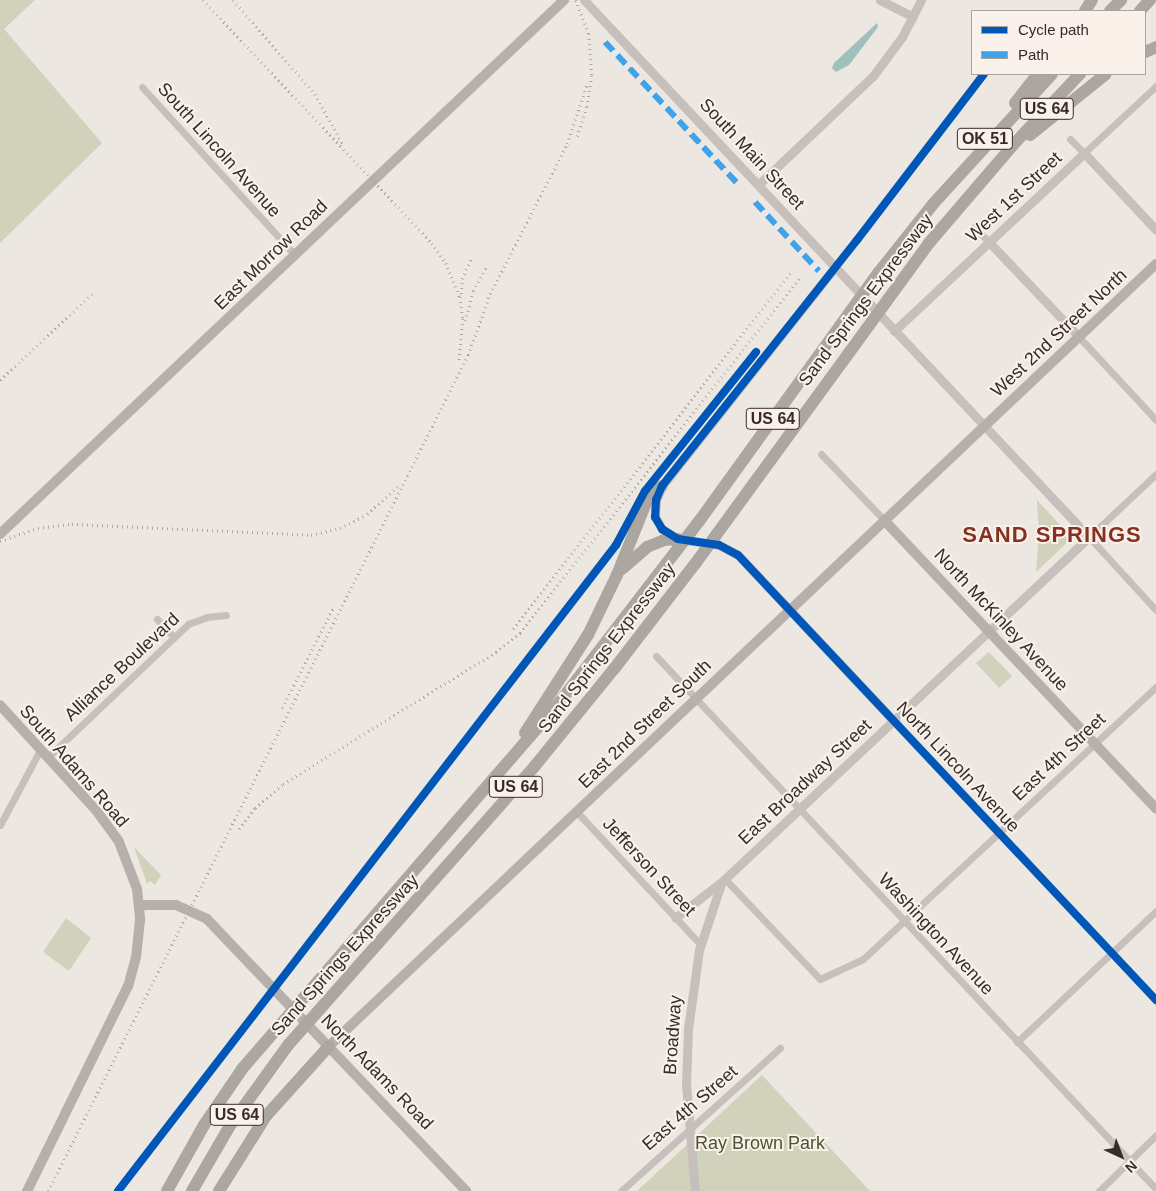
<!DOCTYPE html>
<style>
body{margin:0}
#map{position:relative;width:1156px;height:1191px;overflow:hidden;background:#ede7e2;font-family:Arial,sans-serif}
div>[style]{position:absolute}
.green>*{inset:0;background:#d0d2bc}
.water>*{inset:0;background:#9fc0bc}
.minor>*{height:7px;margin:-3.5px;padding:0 3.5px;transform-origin:3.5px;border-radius:3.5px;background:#c6bfbb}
.tertiary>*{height:9px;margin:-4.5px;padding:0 4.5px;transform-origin:4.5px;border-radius:4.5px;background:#c6bfbb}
.secondary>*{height:10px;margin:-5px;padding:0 5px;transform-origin:5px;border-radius:5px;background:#b7afac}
.motorway>*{height:12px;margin:-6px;padding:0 6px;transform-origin:6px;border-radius:6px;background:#aca6a1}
.rail>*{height:2.5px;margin-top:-1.25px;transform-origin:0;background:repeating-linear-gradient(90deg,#aea8a5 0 1px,transparent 0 5px)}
.quiet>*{height:6px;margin-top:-3px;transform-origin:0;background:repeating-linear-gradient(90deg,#3fa3eb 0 12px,transparent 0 18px)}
.cycleway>*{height:8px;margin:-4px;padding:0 4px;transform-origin:4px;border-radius:4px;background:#0057b8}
span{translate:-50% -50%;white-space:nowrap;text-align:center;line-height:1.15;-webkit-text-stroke:4px #faf1ea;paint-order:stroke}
.shield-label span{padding:1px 4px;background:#faf1ea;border:1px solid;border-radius:4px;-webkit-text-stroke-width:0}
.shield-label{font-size:16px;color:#372c29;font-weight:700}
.street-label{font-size:18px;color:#372c29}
.park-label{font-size:18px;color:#4b552d}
.district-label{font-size:22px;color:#853023;font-weight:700;letter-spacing:1px}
.legend{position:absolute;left:971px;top:10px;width:175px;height:65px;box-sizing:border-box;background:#faf1ea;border:1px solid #aca29d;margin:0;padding:6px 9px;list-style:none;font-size:15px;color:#372c29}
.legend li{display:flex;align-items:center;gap:10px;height:25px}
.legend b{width:25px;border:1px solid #aca29d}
.north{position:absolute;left:1096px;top:1131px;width:50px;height:50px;-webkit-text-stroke:4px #faf1ea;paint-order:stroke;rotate:137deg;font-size:14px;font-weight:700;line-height:20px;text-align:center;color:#372c29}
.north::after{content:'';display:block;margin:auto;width:18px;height:22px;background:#372c29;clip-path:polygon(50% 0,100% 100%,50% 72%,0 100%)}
</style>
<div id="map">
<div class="green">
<i style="clip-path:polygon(0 0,35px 0,4px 29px,102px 143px,0 243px)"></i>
<i style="clip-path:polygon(1037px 500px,1072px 538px,1036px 572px,1039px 534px)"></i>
<i style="clip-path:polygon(989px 652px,1012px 676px,999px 688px,976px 663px)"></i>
<i style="clip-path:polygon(134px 847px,161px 875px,155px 885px,150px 881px,147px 884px)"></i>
<i style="clip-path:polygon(66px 918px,91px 938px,69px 971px,43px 952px)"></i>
<i style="clip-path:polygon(762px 1075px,870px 1191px,637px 1191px)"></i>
</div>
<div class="water">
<i style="clip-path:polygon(877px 23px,878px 27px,849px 65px,836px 72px,832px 68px,834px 63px)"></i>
</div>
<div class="minor">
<i style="left:142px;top:87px;width:227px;rotate:47.7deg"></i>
<i style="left:1070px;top:139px;width:20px;rotate:45deg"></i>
<i style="left:1084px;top:153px;width:98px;rotate:-42.9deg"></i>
<i style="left:974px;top:227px;width:21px;rotate:45deg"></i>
<i style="left:1079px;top:337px;width:113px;rotate:47.1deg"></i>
<i style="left:821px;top:454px;width:91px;rotate:46.3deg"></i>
<i style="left:1156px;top:474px;width:92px;rotate:136.8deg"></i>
<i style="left:1089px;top:537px;width:99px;rotate:47.5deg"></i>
<i style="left:157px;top:619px;width:25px;rotate:47deg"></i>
<i style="left:656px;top:656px;width:731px;rotate:46.83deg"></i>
<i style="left:894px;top:721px;width:383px;rotate:46.8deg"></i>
<i style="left:47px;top:758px;width:195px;rotate:-43.5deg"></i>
<i style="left:188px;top:624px;width:20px;rotate:-20deg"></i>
<i style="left:207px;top:617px;width:19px;rotate:-6deg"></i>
<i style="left:576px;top:811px;width:182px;rotate:47deg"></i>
<i style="left:0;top:825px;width:85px;rotate:-61.9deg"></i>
<i style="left:725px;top:879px;width:138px;rotate:46.5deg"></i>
<i style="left:820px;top:979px;width:47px;rotate:-24.9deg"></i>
<i style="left:863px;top:959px;width:400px;rotate:-42.9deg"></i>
<i style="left:1017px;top:1042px;width:191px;rotate:-43.3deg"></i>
<i style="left:621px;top:1191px;width:214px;rotate:-42deg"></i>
<i style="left:1099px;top:1191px;width:80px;rotate:-44.5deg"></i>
</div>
<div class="tertiary">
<i style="left:584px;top:0;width:737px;rotate:46.76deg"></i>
<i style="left:1089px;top:537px;width:499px;rotate:136.8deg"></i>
<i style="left:725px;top:879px;width:63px;rotate:142deg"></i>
<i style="left:880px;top:0;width:37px;rotate:27deg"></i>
<i style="left:758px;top:185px;width:158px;rotate:-43.5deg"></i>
<i style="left:873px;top:76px;width:49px;rotate:-53.4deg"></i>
<i style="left:902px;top:37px;width:42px;rotate:-62.8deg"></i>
<i style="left:989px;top:242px;width:131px;rotate:46.5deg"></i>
<i style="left:835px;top:267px;width:279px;rotate:128.3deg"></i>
<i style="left:662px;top:486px;width:15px;rotate:113deg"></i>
<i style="left:656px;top:500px;width:17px;rotate:93deg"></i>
<i style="left:655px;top:517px;width:14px;rotate:60deg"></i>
<i style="left:662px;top:529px;width:19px;rotate:32deg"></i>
<i style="left:678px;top:539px;width:41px;rotate:8.3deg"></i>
<i style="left:719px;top:545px;width:21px;rotate:28deg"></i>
<i style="left:738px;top:555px;width:228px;rotate:46.8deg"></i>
<i style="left:894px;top:331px;width:260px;rotate:-43.1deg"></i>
<i style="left:1084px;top:153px;width:105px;rotate:46.9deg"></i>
<i style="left:695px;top:1191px;width:107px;rotate:-94.8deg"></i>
<i style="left:686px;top:1084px;width:55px;rotate:-87.9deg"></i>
<i style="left:688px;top:1029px;width:80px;rotate:-82.1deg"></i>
<i style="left:699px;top:950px;width:70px;rotate:-71.6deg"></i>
</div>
<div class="secondary">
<i style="left:884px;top:520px;width:397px;rotate:46.7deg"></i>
<i style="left:0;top:534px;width:777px;rotate:-43.43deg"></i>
<i style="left:0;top:705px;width:142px;rotate:47.6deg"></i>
<i style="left:96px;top:810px;width:39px;rotate:54deg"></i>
<i style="left:119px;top:842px;width:50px;rotate:69deg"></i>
<i style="left:137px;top:889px;width:31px;rotate:84deg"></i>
<i style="left:140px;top:920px;width:37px;rotate:96deg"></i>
<i style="left:136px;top:957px;width:30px;rotate:105deg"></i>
<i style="left:128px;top:986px;width:229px;rotate:116.2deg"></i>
<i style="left:139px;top:905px;width:37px"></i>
<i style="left:176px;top:905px;width:34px;rotate:24deg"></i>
<i style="left:207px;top:919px;width:376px;rotate:46.4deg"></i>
<i style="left:329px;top:1046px;width:1138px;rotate:-43.4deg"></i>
</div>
<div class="motorway">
<i style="left:1085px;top:11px;width:13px;rotate:-58deg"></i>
<i style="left:1110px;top:11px;width:16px;rotate:-45deg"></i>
<i style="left:1140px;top:11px;width:15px;rotate:-48deg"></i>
<i style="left:1145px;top:52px;width:12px;rotate:-24deg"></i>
<i style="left:1015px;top:103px;width:37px;rotate:-52deg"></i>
<i style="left:1030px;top:135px;width:97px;rotate:-38.8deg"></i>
<i style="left:622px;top:569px;width:33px;rotate:-41deg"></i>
<i style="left:647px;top:547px;width:18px;rotate:-22deg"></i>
<i style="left:664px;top:540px;width:14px;rotate:-4deg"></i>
<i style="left:525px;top:733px;width:117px;rotate:-57.3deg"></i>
<i style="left:588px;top:635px;width:67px;rotate:-64.2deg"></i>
<i style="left:617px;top:575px;width:83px;rotate:-68.1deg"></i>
<i style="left:648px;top:498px;width:18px;rotate:-41deg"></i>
<i style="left:167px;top:1191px;width:76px;rotate:-60.7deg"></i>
<i style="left:204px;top:1125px;width:68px;rotate:-55.8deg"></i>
<i style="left:242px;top:1069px;width:484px;rotate:-49.1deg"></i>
<i style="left:559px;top:703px;width:231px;rotate:-52.4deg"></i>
<i style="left:700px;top:520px;width:306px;rotate:-54.2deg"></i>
<i style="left:879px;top:272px;width:87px;rotate:-51.5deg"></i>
<i style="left:933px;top:204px;width:176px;rotate:-47.5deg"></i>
<i style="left:192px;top:1191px;width:78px;rotate:-59.8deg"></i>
<i style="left:231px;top:1124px;width:99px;rotate:-54.1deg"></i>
<i style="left:289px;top:1044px;width:370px;rotate:-48.5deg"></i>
<i style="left:534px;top:767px;width:127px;rotate:-50.8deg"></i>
<i style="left:614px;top:669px;width:133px;rotate:-52.4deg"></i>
<i style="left:695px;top:564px;width:397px;rotate:-53.9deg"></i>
<i style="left:929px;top:243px;width:129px;rotate:-49.4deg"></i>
<i style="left:1013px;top:145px;width:98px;rotate:-46.7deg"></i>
<i style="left:219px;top:1191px;width:89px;rotate:-57.9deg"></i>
<i style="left:266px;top:1116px;width:94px;rotate:-48deg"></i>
</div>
<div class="rail">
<i style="left:203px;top:0;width:334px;rotate:46.7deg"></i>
<i style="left:432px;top:243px;width:24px;rotate:55deg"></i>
<i style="left:446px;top:263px;width:37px;rotate:68deg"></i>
<i style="left:460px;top:297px;width:22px;rotate:82deg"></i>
<i style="left:463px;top:319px;width:44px;rotate:95.2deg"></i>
<i style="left:233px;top:0;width:125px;rotate:48.9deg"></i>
<i style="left:315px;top:94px;width:57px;rotate:60.8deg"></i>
<i style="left:576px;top:0;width:36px;rotate:69deg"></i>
<i style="left:589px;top:34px;width:42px;rotate:85.9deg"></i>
<i style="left:592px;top:76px;width:31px;rotate:99deg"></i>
<i style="left:587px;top:107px;width:32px;rotate:108deg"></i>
<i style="left:461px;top:294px;width:15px;rotate:-86deg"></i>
<i style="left:462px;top:279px;width:24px;rotate:-66deg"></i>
<i style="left:465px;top:321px;width:31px;rotate:-75deg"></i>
<i style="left:473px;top:291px;width:29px;rotate:-61deg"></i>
<i style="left:0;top:380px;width:130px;rotate:-43.1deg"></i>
<i style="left:0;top:541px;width:40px;rotate:-18.9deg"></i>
<i style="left:38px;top:528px;width:34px;rotate:-7deg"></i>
<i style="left:72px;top:524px;width:239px;rotate:2.6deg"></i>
<i style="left:311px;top:535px;width:30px;rotate:-14deg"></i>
<i style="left:340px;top:528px;width:30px;rotate:-27deg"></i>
<i style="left:367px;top:514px;width:42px;rotate:-42.1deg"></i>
<i style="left:513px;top:629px;width:454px;rotate:-52.1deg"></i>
<i style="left:282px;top:708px;width:112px;rotate:-63deg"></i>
<i style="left:239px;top:829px;width:26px;rotate:-53deg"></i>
<i style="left:255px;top:808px;width:37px;rotate:-41deg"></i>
<i style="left:283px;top:784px;width:251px;rotate:-31.8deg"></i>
<i style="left:496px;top:652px;width:31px;rotate:-38deg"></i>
<i style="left:520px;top:633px;width:453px;rotate:-51.8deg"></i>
<i style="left:48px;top:1191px;width:936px;rotate:-63.33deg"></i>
<i style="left:468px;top:355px;width:65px;rotate:-70.2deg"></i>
<i style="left:490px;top:294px;width:169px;rotate:-62.8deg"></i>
<i style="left:567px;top:144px;width:63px;rotate:-71.6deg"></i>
</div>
<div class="quiet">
<i style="left:605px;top:42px;width:195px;rotate:46.9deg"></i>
<i style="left:755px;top:202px;width:94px;rotate:47.2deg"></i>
</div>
<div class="cycleway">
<i style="left:984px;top:74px;width:209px;rotate:127.4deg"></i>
<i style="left:857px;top:240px;width:314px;rotate:128.4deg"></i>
<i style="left:662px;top:486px;width:15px;rotate:113deg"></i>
<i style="left:656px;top:500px;width:17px;rotate:93deg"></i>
<i style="left:655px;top:517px;width:14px;rotate:60deg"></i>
<i style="left:662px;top:529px;width:19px;rotate:32deg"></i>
<i style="left:678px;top:539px;width:41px;rotate:8.3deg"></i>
<i style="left:719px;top:545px;width:21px;rotate:28deg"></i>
<i style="left:738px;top:555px;width:611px;rotate:46.79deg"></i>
<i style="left:118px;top:1191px;width:816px;rotate:-52.37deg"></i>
<i style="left:616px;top:545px;width:61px;rotate:-61.8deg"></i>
<i style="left:645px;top:491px;width:178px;rotate:-51.4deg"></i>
</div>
<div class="shield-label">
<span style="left:1047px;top:109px">US 64</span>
<span style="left:985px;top:139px">OK 51</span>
<span style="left:773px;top:419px">US 64</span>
<span style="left:516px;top:787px">US 64</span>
<span style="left:237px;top:1115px">US 64</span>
</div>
<div class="street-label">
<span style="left:219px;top:150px;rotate:48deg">South Lincoln Avenue</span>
<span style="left:752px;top:154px;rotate:47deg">South Main Street</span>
<span style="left:1014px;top:197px;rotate:-43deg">West 1st Street</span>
<span style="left:271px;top:255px;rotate:-44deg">East Morrow Road</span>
<span style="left:866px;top:300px;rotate:-53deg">Sand Springs Expressway</span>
<span style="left:1059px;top:333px;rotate:-43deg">West 2nd Street North</span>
<span style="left:1001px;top:620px;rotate:47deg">North McKinley Avenue</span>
<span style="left:607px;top:648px;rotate:-52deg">Sand Springs Expressway</span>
<span style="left:122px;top:667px;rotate:-43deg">Alliance Boulevard</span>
<span style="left:645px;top:724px;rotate:-44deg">East 2nd Street South</span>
<span style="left:1059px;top:757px;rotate:-43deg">East 4th Street</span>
<span style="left:74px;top:766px;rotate:49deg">South Adams Road</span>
<span style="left:958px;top:767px;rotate:47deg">North Lincoln Avenue</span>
<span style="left:805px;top:782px;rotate:-43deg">East Broadway Street</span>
<span style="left:649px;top:867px;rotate:47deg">Jefferson Street</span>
<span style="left:936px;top:934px;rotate:47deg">Washington Avenue</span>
<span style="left:345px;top:955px;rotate:-48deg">Sand Springs Expressway</span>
<span style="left:673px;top:1035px;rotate:-86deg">Broadway</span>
<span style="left:377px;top:1072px;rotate:46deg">North Adams Road</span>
<span style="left:690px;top:1108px;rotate:-41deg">East 4th Street</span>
</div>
<div class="park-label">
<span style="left:760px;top:1143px">Ray Brown Park</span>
</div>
<div class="district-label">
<span style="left:1052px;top:535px">SAND SPRINGS</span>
</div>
<ul class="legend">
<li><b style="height:6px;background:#0057b8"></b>Cycle path</li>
<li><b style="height:6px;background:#3fa3eb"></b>Path</li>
</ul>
<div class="north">N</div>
</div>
